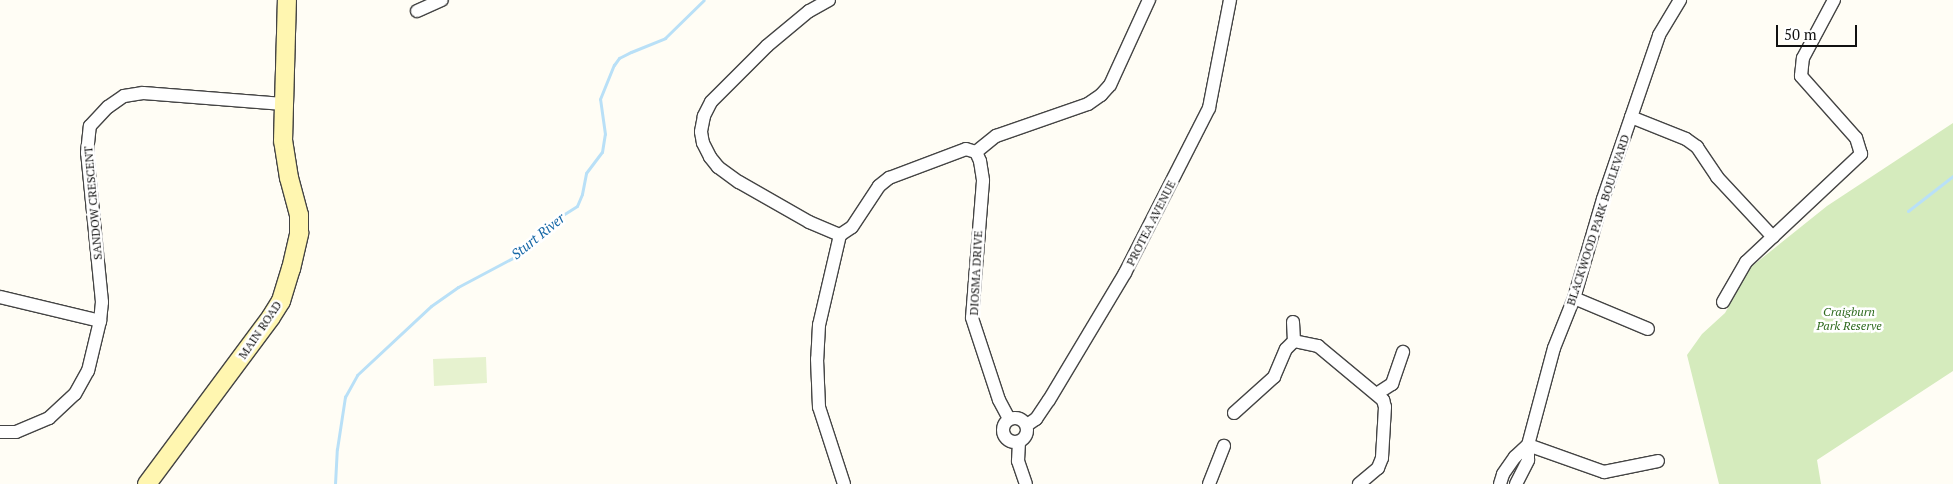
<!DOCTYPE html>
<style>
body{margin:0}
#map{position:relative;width:1953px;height:484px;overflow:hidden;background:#fffdf5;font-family:"PT Serif",serif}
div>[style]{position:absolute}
.green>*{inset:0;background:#d5ebbd}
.pitch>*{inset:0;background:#e6f2cf}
.stream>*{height:3px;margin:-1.5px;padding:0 1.5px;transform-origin:1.5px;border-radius:1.5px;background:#b9e0f7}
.roads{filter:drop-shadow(1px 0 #444) drop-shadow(-1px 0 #444) drop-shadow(0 1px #444) drop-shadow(0 -1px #444)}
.street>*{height:12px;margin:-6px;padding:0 6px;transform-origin:6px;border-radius:6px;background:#fff}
.street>.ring{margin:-6px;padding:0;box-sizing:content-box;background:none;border:12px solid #fff;border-radius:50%}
.secondary>*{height:18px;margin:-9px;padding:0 9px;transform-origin:9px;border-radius:9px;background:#fff6b0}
span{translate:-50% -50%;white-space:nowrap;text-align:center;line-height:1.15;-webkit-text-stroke:5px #fff;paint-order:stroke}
.street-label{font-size:12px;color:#111}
.park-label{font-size:12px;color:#2f6b1f;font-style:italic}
.water-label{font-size:14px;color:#1768a6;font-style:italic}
.scale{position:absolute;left:1776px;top:25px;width:81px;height:22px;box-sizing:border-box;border:2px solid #111;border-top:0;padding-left:6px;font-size:15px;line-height:18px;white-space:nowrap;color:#111;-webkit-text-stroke:4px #fff;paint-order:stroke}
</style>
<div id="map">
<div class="green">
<i style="clip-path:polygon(1953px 123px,1953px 371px,1817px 460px,1821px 484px,1719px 484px,1687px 355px,1702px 334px,1725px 313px,1751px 267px,1827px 206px)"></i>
</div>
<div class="pitch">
<i style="clip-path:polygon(486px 357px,487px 383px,434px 386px,433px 359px)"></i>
</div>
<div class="stream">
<i style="left:1908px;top:211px;width:57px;rotate:-37.9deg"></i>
<i style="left:335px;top:484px;width:35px;rotate:-87deg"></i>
<i style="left:337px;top:449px;width:53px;rotate:-81.3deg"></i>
<i style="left:345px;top:397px;width:25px;rotate:-61deg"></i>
<i style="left:357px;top:375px;width:101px;rotate:-43deg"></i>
<i style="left:431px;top:306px;width:33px;rotate:-35deg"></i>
<i style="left:458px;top:287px;width:72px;rotate:-28deg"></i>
<i style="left:522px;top:253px;width:19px;rotate:-36deg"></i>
<i style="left:537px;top:242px;width:32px;rotate:-49deg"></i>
<i style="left:558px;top:218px;width:22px;rotate:-32deg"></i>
<i style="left:577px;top:206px;width:13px;rotate:-67deg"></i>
<i style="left:582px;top:194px;width:21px;rotate:-79deg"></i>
<i style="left:586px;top:173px;width:26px;rotate:-53deg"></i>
<i style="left:602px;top:152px;width:18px;rotate:-81deg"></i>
<i style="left:605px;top:134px;width:35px;rotate:-98deg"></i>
<i style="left:600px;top:99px;width:37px;rotate:-68deg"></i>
<i style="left:614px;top:65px;width:9px;rotate:-54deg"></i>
<i style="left:619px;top:58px;width:13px;rotate:-27deg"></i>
<i style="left:631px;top:52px;width:37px;rotate:-22deg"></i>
<i style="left:665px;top:38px;width:54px;rotate:-44.3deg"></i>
</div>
<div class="roads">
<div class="street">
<i style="left:829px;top:0;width:23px;rotate:151deg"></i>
<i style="left:809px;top:11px;width:55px;rotate:140.2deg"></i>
<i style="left:767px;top:46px;width:79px;rotate:135deg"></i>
<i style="left:711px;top:102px;width:16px;rotate:117deg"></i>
<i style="left:704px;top:116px;width:16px;rotate:101deg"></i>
<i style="left:701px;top:132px;width:11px;rotate:80deg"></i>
<i style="left:703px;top:143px;width:16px;rotate:63deg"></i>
<i style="left:710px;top:157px;width:13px;rotate:51deg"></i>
<i style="left:718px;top:167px;width:26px;rotate:36deg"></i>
<i style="left:739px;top:182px;width:81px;rotate:29.7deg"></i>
<i style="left:809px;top:222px;width:34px;rotate:23deg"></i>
<i style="left:417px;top:11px;width:27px;rotate:-24deg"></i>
<i style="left:1631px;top:117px;width:59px;rotate:21.8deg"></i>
<i style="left:1686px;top:139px;width:14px;rotate:36deg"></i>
<i style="left:1697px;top:147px;width:36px;rotate:56deg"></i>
<i style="left:1717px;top:177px;width:82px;rotate:47deg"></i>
<i style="left:976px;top:152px;width:10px;rotate:66deg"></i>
<i style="left:980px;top:161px;width:20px;rotate:81deg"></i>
<i style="left:983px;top:181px;width:137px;rotate:94.6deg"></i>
<i style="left:972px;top:318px;width:86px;rotate:71.8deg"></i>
<i style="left:999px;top:400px;width:21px;rotate:62deg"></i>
<i style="left:976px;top:152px;width:26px;rotate:-39deg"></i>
<i style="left:996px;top:136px;width:97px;rotate:-19.2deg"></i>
<i style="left:1088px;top:104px;width:16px;rotate:-35deg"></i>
<i style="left:1101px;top:95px;width:13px;rotate:-48deg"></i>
<i style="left:1110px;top:85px;width:94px;rotate:-65.4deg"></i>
<i style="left:840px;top:235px;width:92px;rotate:103.1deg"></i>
<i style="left:819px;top:325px;width:34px;rotate:93deg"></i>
<i style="left:817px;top:359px;width:48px;rotate:87.6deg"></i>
<i style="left:819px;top:407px;width:81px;rotate:72deg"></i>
<i style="left:840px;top:235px;width:14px;rotate:-34deg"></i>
<i style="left:852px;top:227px;width:49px;rotate:-56.6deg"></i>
<i style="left:879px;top:186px;width:13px;rotate:-39deg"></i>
<i style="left:889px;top:178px;width:82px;rotate:-20.6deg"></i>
<i style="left:966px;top:149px;width:10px;rotate:17deg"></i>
<i style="left:0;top:297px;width:103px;rotate:13.5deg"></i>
<i style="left:1574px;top:298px;width:80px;rotate:22.7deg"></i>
<i style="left:1723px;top:302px;width:46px;rotate:-60.1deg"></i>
<i style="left:1746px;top:262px;width:158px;rotate:-43.2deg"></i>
<i style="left:1861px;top:154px;width:17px;rotate:-107deg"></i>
<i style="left:1856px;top:138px;width:83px;rotate:-131.6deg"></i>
<i style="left:1801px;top:76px;width:18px;rotate:-84deg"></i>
<i style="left:1803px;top:58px;width:66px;rotate:-61.9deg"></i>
<i style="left:1293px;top:322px;width:19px;rotate:87deg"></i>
<i style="left:1378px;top:393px;width:17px;rotate:-33deg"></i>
<i style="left:1392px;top:384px;width:34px;rotate:-71deg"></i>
<i style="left:1234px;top:413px;width:54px;rotate:-42deg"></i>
<i style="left:1274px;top:377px;width:30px;rotate:-67deg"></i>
<i style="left:1286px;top:349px;width:11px;rotate:-45deg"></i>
<i style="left:1294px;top:341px;width:25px;rotate:12deg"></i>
<i style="left:1318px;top:346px;width:85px;rotate:39.7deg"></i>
<i style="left:1383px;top:400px;width:7px;rotate:74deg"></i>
<i style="left:1385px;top:407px;width:51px;rotate:93.4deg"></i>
<i style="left:1382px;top:458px;width:11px;rotate:112deg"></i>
<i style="left:1378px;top:468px;width:25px;rotate:140deg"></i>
<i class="ring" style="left:1003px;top:418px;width:12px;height:12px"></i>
<i style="left:1027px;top:425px;width:11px;rotate:-34deg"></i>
<i style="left:1036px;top:419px;width:23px;rotate:-56deg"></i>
<i style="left:1049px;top:400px;width:148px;rotate:-59.1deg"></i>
<i style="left:1125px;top:273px;width:185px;rotate:-63deg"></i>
<i style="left:1209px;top:108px;width:110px;rotate:-79deg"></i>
<i style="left:0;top:432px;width:16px"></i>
<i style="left:16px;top:432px;width:36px;rotate:-23deg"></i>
<i style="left:49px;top:418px;width:35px;rotate:-43deg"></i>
<i style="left:75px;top:394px;width:26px;rotate:-61deg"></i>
<i style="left:88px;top:371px;width:51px;rotate:-76.5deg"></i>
<i style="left:100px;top:321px;width:19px;rotate:-84deg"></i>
<i style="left:102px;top:302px;width:150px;rotate:-95.7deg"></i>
<i style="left:87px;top:153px;width:27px;rotate:-84deg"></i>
<i style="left:90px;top:126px;width:26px;rotate:-47deg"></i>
<i style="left:108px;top:107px;width:19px;rotate:-35deg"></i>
<i style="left:124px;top:96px;width:19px;rotate:-9deg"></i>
<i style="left:143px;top:93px;width:141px;rotate:4.5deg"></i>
<i style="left:1019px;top:442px;width:19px;rotate:93deg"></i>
<i style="left:1018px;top:461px;width:24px;rotate:71deg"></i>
<i style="left:1528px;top:445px;width:81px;rotate:19.6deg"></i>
<i style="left:1604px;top:472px;width:55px;rotate:-11.5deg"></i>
<i style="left:1209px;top:484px;width:41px;rotate:-68.5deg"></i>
<i style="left:1500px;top:484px;width:10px;rotate:-73deg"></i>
<i style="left:1503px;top:474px;width:21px;rotate:-55deg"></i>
<i style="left:1515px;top:457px;width:18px;rotate:-43deg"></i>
<i style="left:1516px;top:484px;width:27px;rotate:-63deg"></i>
<i style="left:1528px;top:460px;width:15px;rotate:-90deg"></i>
<i style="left:1528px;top:445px;width:100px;rotate:-75deg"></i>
<i style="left:1554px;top:348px;width:54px;rotate:-68.2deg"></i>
<i style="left:1574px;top:298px;width:103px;rotate:-73.7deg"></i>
<i style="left:1603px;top:199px;width:173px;rotate:-71.1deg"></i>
<i style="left:1659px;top:35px;width:41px;rotate:-59deg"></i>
</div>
<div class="secondary">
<i style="left:147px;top:484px;width:208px;rotate:-53.4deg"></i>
<i style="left:271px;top:317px;width:19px;rotate:-58deg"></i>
<i style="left:281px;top:301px;width:34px;rotate:-73deg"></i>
<i style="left:291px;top:269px;width:37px;rotate:-77deg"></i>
<i style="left:299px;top:233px;width:18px;rotate:-90deg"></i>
<i style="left:299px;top:215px;width:38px;rotate:-105deg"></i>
<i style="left:289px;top:178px;width:37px;rotate:-99deg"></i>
<i style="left:283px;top:141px;width:141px;rotate:-88.4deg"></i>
</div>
</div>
<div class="street-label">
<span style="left:93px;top:203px;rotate:-95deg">SANDOW CRESCENT</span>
<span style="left:1598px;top:220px;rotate:-72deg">BLACKWOOD PARK BOULEVARD</span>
<span style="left:1151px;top:223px;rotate:-63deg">PROTEA AVENUE</span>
<span style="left:976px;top:273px;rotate:-87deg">DIOSMA DRIVE</span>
<span style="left:260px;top:330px;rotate:-56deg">MAIN ROAD</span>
</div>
<div class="park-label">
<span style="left:1849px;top:319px">Craigburn<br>Park Reserve</span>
</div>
<div class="water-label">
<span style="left:538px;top:236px;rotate:-39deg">Sturt River</span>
</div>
<div class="scale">50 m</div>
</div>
